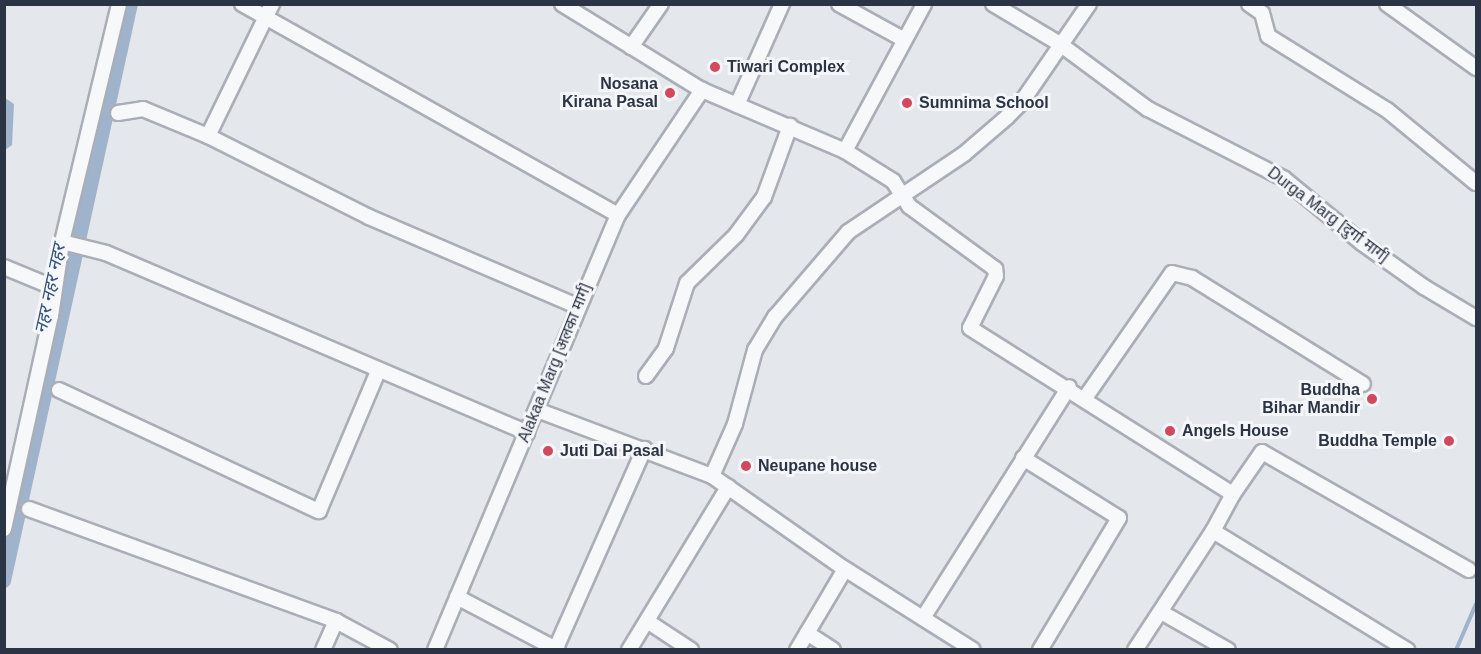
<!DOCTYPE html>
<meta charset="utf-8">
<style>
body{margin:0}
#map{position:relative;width:1481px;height:654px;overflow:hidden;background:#e4e7ec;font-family:Arial,"Noto Sans Devanagari",sans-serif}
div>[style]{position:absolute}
.water>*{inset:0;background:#9fb4cc}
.stream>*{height:4px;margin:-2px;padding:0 2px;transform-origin:2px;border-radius:2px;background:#9fb4cc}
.canal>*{height:14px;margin:-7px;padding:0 7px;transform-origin:7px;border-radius:7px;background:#9fb4cc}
.roads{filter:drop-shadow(2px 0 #a9aeb7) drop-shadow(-2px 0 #a9aeb7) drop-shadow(0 2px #a9aeb7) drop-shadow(0 -2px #a9aeb7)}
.minor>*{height:14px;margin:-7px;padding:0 7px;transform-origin:7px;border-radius:7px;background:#f7f8fa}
.dots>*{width:16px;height:16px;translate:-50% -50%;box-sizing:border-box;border:3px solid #f4f6f9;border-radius:50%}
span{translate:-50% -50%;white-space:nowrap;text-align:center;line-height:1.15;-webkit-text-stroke:6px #f4f6f9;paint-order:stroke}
.poi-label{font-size:16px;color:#2b3445;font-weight:700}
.left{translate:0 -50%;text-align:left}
.right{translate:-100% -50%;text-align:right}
.street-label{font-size:16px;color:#2b3445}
.water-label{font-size:18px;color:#34527a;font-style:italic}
.frame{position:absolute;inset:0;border:6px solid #2b3445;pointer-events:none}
</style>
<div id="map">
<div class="water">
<i style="clip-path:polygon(5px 98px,14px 104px,12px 145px,5px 150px)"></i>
</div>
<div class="stream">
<i style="left:1456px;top:650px;width:50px;rotate:-66.5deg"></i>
</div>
<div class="canal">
<i style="left:4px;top:581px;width:591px;rotate:-77.59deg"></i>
</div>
<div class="roads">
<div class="minor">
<i style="left:242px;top:4px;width:431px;rotate:29.3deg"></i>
<i style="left:562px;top:4px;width:164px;rotate:31.6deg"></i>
<i style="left:702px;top:90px;width:155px;rotate:23.1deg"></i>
<i style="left:845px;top:151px;width:57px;rotate:32deg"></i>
<i style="left:893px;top:181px;width:30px;rotate:57deg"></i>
<i style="left:909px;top:206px;width:107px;rotate:36.2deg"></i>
<i style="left:995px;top:269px;width:7px;rotate:82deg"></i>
<i style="left:996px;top:276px;width:58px;rotate:116.6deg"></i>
<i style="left:970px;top:328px;width:311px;rotate:32.3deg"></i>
<i style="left:1233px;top:494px;width:51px;rotate:-55.4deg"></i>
<i style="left:1262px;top:452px;width:238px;rotate:29.7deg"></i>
<i style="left:839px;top:4px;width:73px;rotate:28.7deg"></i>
<i style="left:993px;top:4px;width:78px;rotate:30.8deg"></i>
<i style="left:1060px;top:44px;width:109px;rotate:36.5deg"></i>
<i style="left:1148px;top:109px;width:152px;rotate:27.1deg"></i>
<i style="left:1283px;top:178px;width:102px;rotate:39.4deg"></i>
<i style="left:1362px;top:243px;width:76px;rotate:35.4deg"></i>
<i style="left:1424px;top:287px;width:61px;rotate:30.8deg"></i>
<i style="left:1249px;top:4px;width:16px;rotate:35deg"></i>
<i style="left:1262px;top:13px;width:24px;rotate:75deg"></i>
<i style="left:1268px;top:36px;width:140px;rotate:31.9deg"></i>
<i style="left:1387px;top:110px;width:115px;rotate:39.4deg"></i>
<i style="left:1387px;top:4px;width:110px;rotate:35.7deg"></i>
<i style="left:631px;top:47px;width:52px;rotate:-55.1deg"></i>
<i style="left:737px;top:105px;width:111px;rotate:-66deg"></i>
<i style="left:118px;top:113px;width:25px;rotate:-9deg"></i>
<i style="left:143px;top:109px;width:70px;rotate:22.6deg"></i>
<i style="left:208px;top:136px;width:180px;rotate:26.7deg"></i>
<i style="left:369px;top:217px;width:226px;rotate:23.2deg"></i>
<i style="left:208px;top:136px;width:147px;rotate:-64.1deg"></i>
<i style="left:845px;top:151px;width:167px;rotate:-61.7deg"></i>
<i style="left:62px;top:242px;width:45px;rotate:14deg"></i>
<i style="left:106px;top:253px;width:458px;rotate:23.1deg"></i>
<i style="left:4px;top:267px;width:55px;rotate:22.4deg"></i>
<i style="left:646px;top:376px;width:34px;rotate:-54deg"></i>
<i style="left:666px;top:348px;width:68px;rotate:-72.1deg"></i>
<i style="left:687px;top:283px;width:69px;rotate:-44.4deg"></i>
<i style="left:736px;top:235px;width:47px;rotate:-53.6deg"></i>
<i style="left:764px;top:197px;width:76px;rotate:-69.9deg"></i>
<i style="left:59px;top:390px;width:287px;rotate:25deg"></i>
<i style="left:319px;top:511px;width:152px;rotate:-67.1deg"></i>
<i style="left:1085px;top:398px;width:152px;rotate:-55.2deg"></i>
<i style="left:1172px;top:273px;width:21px;rotate:14deg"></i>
<i style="left:1192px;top:278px;width:201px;rotate:31.8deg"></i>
<i style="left:537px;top:410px;width:187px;rotate:20.7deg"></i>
<i style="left:712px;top:476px;width:162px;rotate:35deg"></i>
<i style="left:845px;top:569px;width:151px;rotate:32.3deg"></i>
<i style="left:1023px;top:458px;width:113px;rotate:32deg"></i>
<i style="left:1119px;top:518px;width:154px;rotate:120.9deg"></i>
<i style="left:712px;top:476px;width:57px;rotate:-66.1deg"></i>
<i style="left:735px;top:424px;width:77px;rotate:-74.9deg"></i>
<i style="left:755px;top:350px;width:39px;rotate:-59deg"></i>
<i style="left:775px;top:317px;width:112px;rotate:-49.3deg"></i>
<i style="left:848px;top:232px;width:140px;rotate:-33.9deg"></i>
<i style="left:964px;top:154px;width:57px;rotate:-40.7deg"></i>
<i style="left:1007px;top:117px;width:20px;rotate:-45deg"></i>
<i style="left:1021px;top:103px;width:120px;rotate:-55.5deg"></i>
<i style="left:1233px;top:494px;width:42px;rotate:118.4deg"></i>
<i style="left:1213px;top:531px;width:228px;rotate:31.5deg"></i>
<i style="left:29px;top:509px;width:327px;rotate:20deg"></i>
<i style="left:336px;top:621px;width:61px;rotate:28.2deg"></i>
<i style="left:4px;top:529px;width:218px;rotate:-77.6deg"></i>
<i style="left:51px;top:316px;width:75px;rotate:-81.5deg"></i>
<i style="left:62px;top:242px;width:245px;rotate:-76.5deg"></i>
<i style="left:457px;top:597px;width:114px;rotate:27.7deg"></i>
<i style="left:1161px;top:612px;width:77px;rotate:29.6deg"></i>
<i style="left:923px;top:618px;width:273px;rotate:-57.7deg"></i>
<i style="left:647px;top:621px;width:53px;rotate:33.4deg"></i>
<i style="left:807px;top:633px;width:31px;rotate:33deg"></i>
<i style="left:556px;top:648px;width:218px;rotate:-66.1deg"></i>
<i style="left:323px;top:650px;width:32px;rotate:-66deg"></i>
<i style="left:435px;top:650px;width:472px;rotate:-67.2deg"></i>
<i style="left:618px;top:215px;width:151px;rotate:-56.1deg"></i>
<i style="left:629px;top:650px;width:191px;rotate:-58.7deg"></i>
<i style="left:797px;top:650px;width:94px;rotate:-59.3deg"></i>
<i style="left:1135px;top:650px;width:142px;rotate:-56.8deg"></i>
</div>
</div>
<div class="dots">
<i style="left:715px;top:67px;background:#d1495b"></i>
<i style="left:670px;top:93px;background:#d1495b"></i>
<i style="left:907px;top:103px;background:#d1495b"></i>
<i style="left:1372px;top:399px;background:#d1495b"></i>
<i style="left:1170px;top:431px;background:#d1495b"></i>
<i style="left:1449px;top:441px;background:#d1495b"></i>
<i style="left:548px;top:451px;background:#d1495b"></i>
<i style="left:746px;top:466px;background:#d1495b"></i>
</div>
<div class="poi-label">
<span class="left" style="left:727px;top:67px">Tiwari Complex</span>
<span class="right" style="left:658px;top:93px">Nosana<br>Kirana Pasal</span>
<span class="left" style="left:919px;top:103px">Sumnima School</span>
<span class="right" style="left:1360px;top:399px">Buddha<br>Bihar Mandir</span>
<span class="left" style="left:1182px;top:431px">Angels House</span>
<span class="right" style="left:1437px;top:441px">Buddha Temple</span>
<span class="left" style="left:560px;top:451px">Juti Dai Pasal</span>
<span class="left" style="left:758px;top:466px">Neupane house</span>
</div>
<div class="street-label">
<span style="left:1328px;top:215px;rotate:37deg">Durga Marg [दुर्गा मार्ग]</span>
<span style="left:555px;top:363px;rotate:-68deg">Alakaa Marg [अलका मार्ग]</span>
</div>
<div class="water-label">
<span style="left:50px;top:289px;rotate:-78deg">नहर नहर नहर</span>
</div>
<div class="frame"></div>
</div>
